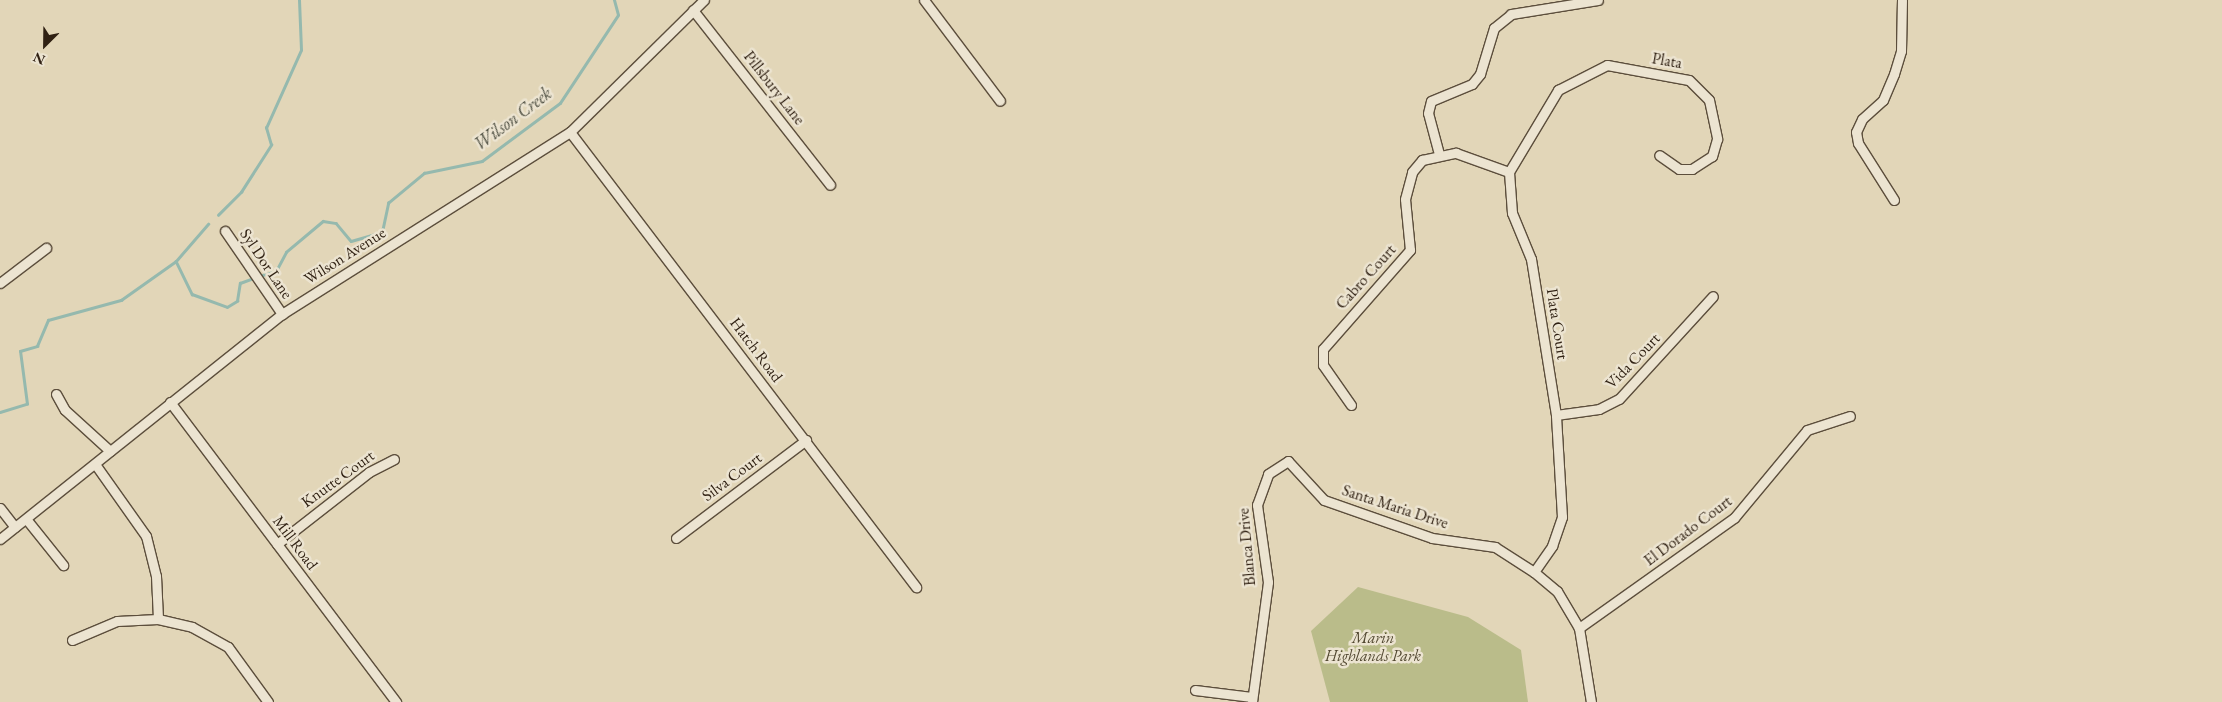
<!DOCTYPE html>
<style>
body{margin:0}
#map{position:relative;width:2222px;height:702px;overflow:hidden;background:#e2d6b8;font-family:"EB Garamond",serif}
div>[style]{position:absolute}
.green>*{inset:0;background:#babc8a}
.stream>*{height:2.5px;margin:-1.25px;padding:0 1.25px;transform-origin:1.25px;border-radius:1.25px;background:#95b9ae}
.roads{filter:drop-shadow(1px 0 #5c4e3c) drop-shadow(-1px 0 #5c4e3c) drop-shadow(0 1px #5c4e3c) drop-shadow(0 -1px #5c4e3c)}
.minor>*{height:9px;margin:-4.5px;padding:0 4.5px;transform-origin:4.5px;border-radius:4.5px;background:#ece4d1}
span{translate:-50% -50%;white-space:nowrap;text-align:center;line-height:1.15;-webkit-text-stroke:5px #ece4d1;paint-order:stroke}
.street-label{font-size:16px;color:#302113}
.park-label{font-size:16px;color:#524831;font-style:italic}
.water-label{font-size:18px;color:#4e4f42;font-style:italic}
.north{position:absolute;left:20px;top:20px;width:50px;height:50px;-webkit-text-stroke:4px #ece4d1;paint-order:stroke;rotate:203deg;font-size:14px;font-weight:700;line-height:20px;text-align:center;color:#302113}
.north::after{content:'';display:block;margin:auto;width:18px;height:22px;background:#302113;clip-path:polygon(50% 0,100% 100%,50% 72%,0 100%)}
</style>
<div id="map">
<div class="green">
<i style="clip-path:polygon(1358px 587px,1468px 617px,1521px 650px,1528px 702px,1330px 702px,1311px 631px)"></i>
</div>
<div class="stream">
<i style="left:218px;top:215px;width:33px;rotate:-45deg"></i>
<i style="left:241px;top:192px;width:56px;rotate:-57.4deg"></i>
<i style="left:271px;top:145px;width:18px;rotate:-106deg"></i>
<i style="left:266px;top:128px;width:85px;rotate:-65.8deg"></i>
<i style="left:301px;top:50px;width:50px;rotate:-92.3deg"></i>
<i style="left:176px;top:261px;width:49px;rotate:-49.1deg"></i>
<i style="left:259px;top:276px;width:18px;rotate:-16deg"></i>
<i style="left:276px;top:271px;width:21px;rotate:-62deg"></i>
<i style="left:286px;top:252px;width:48px;rotate:-40deg"></i>
<i style="left:323px;top:221px;width:13px;rotate:9deg"></i>
<i style="left:336px;top:223px;width:23px;rotate:50deg"></i>
<i style="left:351px;top:241px;width:32px;rotate:-16deg"></i>
<i style="left:382px;top:232px;width:30px;rotate:-78deg"></i>
<i style="left:388px;top:203px;width:47px;rotate:-39.8deg"></i>
<i style="left:424px;top:173px;width:59px;rotate:-11.7deg"></i>
<i style="left:482px;top:161px;width:97px;rotate:-36.6deg"></i>
<i style="left:560px;top:103px;width:105px;rotate:-56.6deg"></i>
<i style="left:618px;top:15px;width:16px;rotate:-105deg"></i>
<i style="left:0;top:412px;width:28px;rotate:-17deg"></i>
<i style="left:27px;top:404px;width:53px;rotate:-97.5deg"></i>
<i style="left:20px;top:351px;width:18px;rotate:-16deg"></i>
<i style="left:37px;top:346px;width:28px;rotate:-67deg"></i>
<i style="left:48px;top:320px;width:76px;rotate:-15.3deg"></i>
<i style="left:121px;top:300px;width:67px;rotate:-35.3deg"></i>
<i style="left:176px;top:261px;width:37px;rotate:64deg"></i>
<i style="left:192px;top:294px;width:37px;rotate:20deg"></i>
<i style="left:227px;top:307px;width:12px;rotate:-31deg"></i>
<i style="left:237px;top:301px;width:18px;rotate:-81deg"></i>
<i style="left:240px;top:283px;width:15px;rotate:-20deg"></i>
</div>
<div class="roads">
<div class="minor">
<i style="left:924px;top:0;width:126px;rotate:53deg"></i>
<i style="left:693px;top:10px;width:222px;rotate:51.9deg"></i>
<i style="left:570px;top:132px;width:572px;rotate:52.75deg"></i>
<i style="left:1439px;top:154px;width:42px;rotate:-105deg"></i>
<i style="left:1428px;top:113px;width:12px;rotate:-76deg"></i>
<i style="left:1431px;top:101px;width:44px;rotate:-22.5deg"></i>
<i style="left:1472px;top:84px;width:13px;rotate:-51deg"></i>
<i style="left:1480px;top:74px;width:48px;rotate:-73.1deg"></i>
<i style="left:1494px;top:28px;width:22px;rotate:-39deg"></i>
<i style="left:1511px;top:14px;width:88px;rotate:-9.1deg"></i>
<i style="left:1894px;top:200px;width:67px;rotate:-122.3deg"></i>
<i style="left:1858px;top:143px;width:11px;rotate:-100deg"></i>
<i style="left:1856px;top:132px;width:14px;rotate:-65deg"></i>
<i style="left:1862px;top:119px;width:28px;rotate:-42deg"></i>
<i style="left:1883px;top:100px;width:28px;rotate:-67deg"></i>
<i style="left:1894px;top:74px;width:24px;rotate:-73deg"></i>
<i style="left:1901px;top:51px;width:51px;rotate:-88.9deg"></i>
<i style="left:225px;top:231px;width:101px;rotate:55.5deg"></i>
<i style="left:0;top:283px;width:58px;rotate:-37.3deg"></i>
<i style="left:56px;top:394px;width:18px;rotate:61deg"></i>
<i style="left:65px;top:410px;width:61px;rotate:42.3deg"></i>
<i style="left:170px;top:402px;width:376px;rotate:53deg"></i>
<i style="left:1351px;top:405px;width:49px;rotate:-125deg"></i>
<i style="left:1323px;top:365px;width:16px;rotate:-90deg"></i>
<i style="left:1323px;top:349px;width:132px;rotate:-48.7deg"></i>
<i style="left:1410px;top:250px;width:51px;rotate:-95.6deg"></i>
<i style="left:1405px;top:199px;width:28px;rotate:-75deg"></i>
<i style="left:1412px;top:172px;width:16px;rotate:-50deg"></i>
<i style="left:1422px;top:160px;width:35px;rotate:-12deg"></i>
<i style="left:1456px;top:153px;width:56px;rotate:19.7deg"></i>
<i style="left:1556px;top:415px;width:43px;rotate:-7.9deg"></i>
<i style="left:1599px;top:409px;width:22px;rotate:-27deg"></i>
<i style="left:1619px;top:399px;width:139px;rotate:-47.6deg"></i>
<i style="left:95px;top:464px;width:88px;rotate:54.7deg"></i>
<i style="left:146px;top:536px;width:41px;rotate:76deg"></i>
<i style="left:156px;top:576px;width:43px;rotate:87.3deg"></i>
<i style="left:0;top:508px;width:24px;rotate:52deg"></i>
<i style="left:27px;top:520px;width:58px;rotate:51.3deg"></i>
<i style="left:676px;top:538px;width:163px;rotate:-37deg"></i>
<i style="left:0;top:539px;width:361px;rotate:-38.6deg"></i>
<i style="left:282px;top:314px;width:341px;rotate:-32.3deg"></i>
<i style="left:570px;top:132px;width:188px;rotate:-44.6deg"></i>
<i style="left:277px;top:544px;width:117px;rotate:-38deg"></i>
<i style="left:369px;top:472px;width:28px;rotate:-27deg"></i>
<i style="left:1534px;top:572px;width:32px;rotate:-55deg"></i>
<i style="left:1552px;top:546px;width:31px;rotate:-71deg"></i>
<i style="left:1562px;top:517px;width:102px;rotate:-93.4deg"></i>
<i style="left:1556px;top:415px;width:158px;rotate:-99.1deg"></i>
<i style="left:1531px;top:259px;width:50px;rotate:-112.4deg"></i>
<i style="left:1512px;top:213px;width:41px;rotate:-94.2deg"></i>
<i style="left:1509px;top:172px;width:96px;rotate:-59.1deg"></i>
<i style="left:1558px;top:90px;width:55px;rotate:-27deg"></i>
<i style="left:1607px;top:65px;width:83px;rotate:10.4deg"></i>
<i style="left:1689px;top:80px;width:28px;rotate:45deg"></i>
<i style="left:1709px;top:100px;width:40px;rotate:78deg"></i>
<i style="left:1717px;top:139px;width:18px;rotate:106deg"></i>
<i style="left:1712px;top:156px;width:24px;rotate:147deg"></i>
<i style="left:1692px;top:169px;width:13px;rotate:180deg"></i>
<i style="left:1679px;top:169px;width:24px;rotate:-145deg"></i>
<i style="left:1579px;top:628px;width:190px;rotate:-35.4deg"></i>
<i style="left:1734px;top:518px;width:114px;rotate:-50.3deg"></i>
<i style="left:1807px;top:430px;width:45px;rotate:-18deg"></i>
<i style="left:72px;top:640px;width:49px;rotate:-22.9deg"></i>
<i style="left:117px;top:621px;width:41px;rotate:-2.8deg"></i>
<i style="left:158px;top:619px;width:35px;rotate:13deg"></i>
<i style="left:192px;top:627px;width:41px;rotate:29.1deg"></i>
<i style="left:228px;top:647px;width:68px;rotate:54deg"></i>
<i style="left:1195px;top:690px;width:57px;rotate:7deg"></i>
<i style="left:1252px;top:702px;width:121px;rotate:-82.4deg"></i>
<i style="left:1268px;top:582px;width:78px;rotate:-98.1deg"></i>
<i style="left:1257px;top:505px;width:33px;rotate:-70deg"></i>
<i style="left:1268px;top:474px;width:24px;rotate:-33deg"></i>
<i style="left:1288px;top:461px;width:53px;rotate:47.3deg"></i>
<i style="left:1324px;top:500px;width:114px;rotate:19.4deg"></i>
<i style="left:1432px;top:538px;width:64px;rotate:8.1deg"></i>
<i style="left:1495px;top:547px;width:46px;rotate:32.7deg"></i>
<i style="left:1534px;top:572px;width:30px;rotate:40deg"></i>
<i style="left:1557px;top:591px;width:43px;rotate:59.3deg"></i>
<i style="left:1579px;top:628px;width:75px;rotate:80.8deg"></i>
</div>
</div>
<div class="street-label">
<span style="left:1667px;top:61px;rotate:10deg">Plata</span>
<span style="left:774px;top:88px;rotate:52deg">Pillsbury Lane</span>
<span style="left:345px;top:256px;rotate:-32deg">Wilson Avenue</span>
<span style="left:266px;top:264px;rotate:56deg">Syl Dor Lane</span>
<span style="left:1366px;top:277px;rotate:-48deg">Cabro Court</span>
<span style="left:1557px;top:324px;rotate:81deg">Plata Court</span>
<span style="left:756px;top:350px;rotate:53deg">Hatch Road</span>
<span style="left:1633px;top:361px;rotate:-46deg">Vida Court</span>
<span style="left:732px;top:477px;rotate:-37deg">Silva Court</span>
<span style="left:338px;top:479px;rotate:-36deg">Knutte Court</span>
<span style="left:1395px;top:507px;rotate:18deg">Santa Maria Drive</span>
<span style="left:1688px;top:531px;rotate:-37deg">El Dorado Court</span>
<span style="left:295px;top:543px;rotate:53deg">Mill Road</span>
<span style="left:1247px;top:547px;rotate:-95deg">Blanca Drive</span>
</div>
<div class="park-label">
<span style="left:1373px;top:647px">Marin<br>Highlands Park</span>
</div>
<div class="water-label">
<span style="left:513px;top:119px;rotate:-37deg">Wilson Creek</span>
</div>
<div class="north">N</div>
</div>
